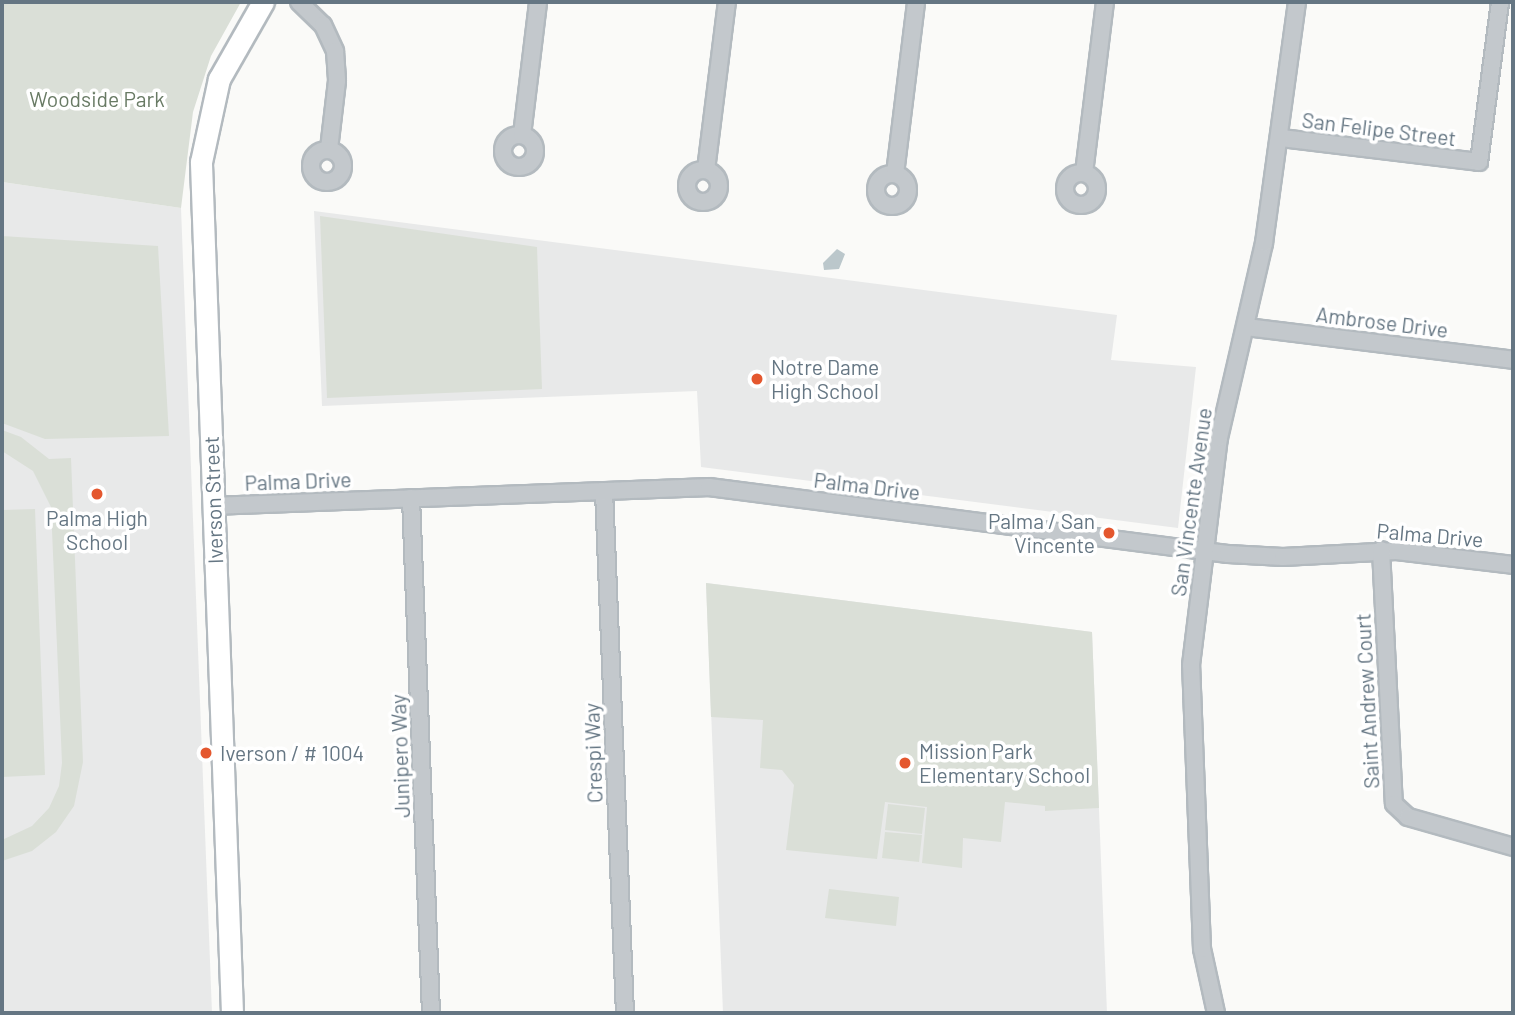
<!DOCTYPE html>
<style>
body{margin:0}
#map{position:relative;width:1515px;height:1015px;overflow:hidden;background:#fafaf8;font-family:Barlow,sans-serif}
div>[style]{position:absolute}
.built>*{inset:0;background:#e8e9e9}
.green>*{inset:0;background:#dadfd7}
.water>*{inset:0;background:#bbc7cb}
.roads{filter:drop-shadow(2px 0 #b3babf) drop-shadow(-2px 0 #b3babf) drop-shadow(0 2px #b3babf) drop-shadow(0 -2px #b3babf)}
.street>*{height:16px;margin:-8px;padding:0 8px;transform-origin:8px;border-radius:8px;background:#c3c8cc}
.street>.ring{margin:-8px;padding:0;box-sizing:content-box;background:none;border:16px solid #c3c8cc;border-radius:50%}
.secondary>*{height:21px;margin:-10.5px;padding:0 10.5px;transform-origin:10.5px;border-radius:10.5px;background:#fff}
.dots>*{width:19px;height:19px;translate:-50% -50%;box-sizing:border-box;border:4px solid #fff;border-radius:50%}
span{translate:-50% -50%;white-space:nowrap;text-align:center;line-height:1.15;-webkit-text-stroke:7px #fff;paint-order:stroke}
.park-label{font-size:21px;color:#687a64}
.street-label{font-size:21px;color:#657683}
.poi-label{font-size:21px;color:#657683}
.left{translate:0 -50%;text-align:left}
.right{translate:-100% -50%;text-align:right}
.frame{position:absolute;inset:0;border:4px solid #657683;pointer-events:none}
</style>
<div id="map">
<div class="built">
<i style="clip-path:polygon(2px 182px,181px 208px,212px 1013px,2px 1013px)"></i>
<i style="clip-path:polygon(314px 211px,1117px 315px,1111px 360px,1196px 367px,1178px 528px,701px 467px,697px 391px,322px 406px)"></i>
<i style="clip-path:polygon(706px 583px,1092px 632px,1107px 1013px,723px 1013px)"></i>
</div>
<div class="green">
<i style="clip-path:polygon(2px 2px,241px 2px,211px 56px,193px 112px,181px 208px,2px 182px)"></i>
<i style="clip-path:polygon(320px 216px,537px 247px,542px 389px,327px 398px)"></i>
<i style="clip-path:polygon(2px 236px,158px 246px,169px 436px,45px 439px,2px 423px)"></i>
<i style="clip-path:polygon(2px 430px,21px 437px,49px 459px,71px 458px,83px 762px,74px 806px,56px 832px,32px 851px,2px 861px,2px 840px,32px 826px,49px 808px,59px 786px,62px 763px,51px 507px,33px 471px,2px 451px)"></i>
<i style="clip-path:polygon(35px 509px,45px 775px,2px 777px,2px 510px)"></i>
<i style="clip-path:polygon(706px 583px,1092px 632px,1099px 808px,1045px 811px,1045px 806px,1005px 802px,1001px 842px,963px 838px,962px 868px,922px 863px,927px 807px,885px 802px,877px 859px,786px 850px,794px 785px,782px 770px,760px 768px,763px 720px,711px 717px)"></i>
<i style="clip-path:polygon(888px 804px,925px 808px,922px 834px,885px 830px)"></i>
<i style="clip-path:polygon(885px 832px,922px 835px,919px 862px,882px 858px)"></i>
<i style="clip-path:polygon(829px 889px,899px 897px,896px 926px,825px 918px)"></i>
</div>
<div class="water">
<i style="clip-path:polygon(837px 249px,845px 254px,839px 269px,824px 270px,823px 263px)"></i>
</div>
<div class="roads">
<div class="street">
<i style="left:299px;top:2px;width:33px;rotate:44deg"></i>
<i style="left:323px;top:25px;width:29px;rotate:65deg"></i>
<i style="left:335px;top:51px;width:30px;rotate:86deg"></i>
<i style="left:337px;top:81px;width:68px;rotate:96.7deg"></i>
<i class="ring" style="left:503px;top:135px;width:16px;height:16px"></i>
<i style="left:522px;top:135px;width:134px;rotate:-83.1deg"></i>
<i style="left:1281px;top:138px;width:199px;rotate:6.9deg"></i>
<i style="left:1479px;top:162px;width:161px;rotate:-82.5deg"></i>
<i class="ring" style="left:311px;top:150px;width:16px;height:16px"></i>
<i class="ring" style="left:687px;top:170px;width:16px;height:16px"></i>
<i style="left:706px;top:170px;width:169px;rotate:-82.9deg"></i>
<i class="ring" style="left:1065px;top:173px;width:16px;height:16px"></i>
<i style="left:1084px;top:173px;width:172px;rotate:-83deg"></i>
<i class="ring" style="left:876px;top:174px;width:16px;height:16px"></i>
<i style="left:895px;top:174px;width:173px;rotate:-83deg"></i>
<i style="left:1246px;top:327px;width:269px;rotate:7deg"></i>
<i style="left:604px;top:491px;width:522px;rotate:87.7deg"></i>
<i style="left:411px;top:498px;width:515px;rotate:87.78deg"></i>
<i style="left:213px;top:506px;width:496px;rotate:-2.2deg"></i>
<i style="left:709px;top:487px;width:523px;rotate:7.36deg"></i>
<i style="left:1228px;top:554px;width:55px;rotate:3.1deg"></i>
<i style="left:1283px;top:557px;width:113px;rotate:-3deg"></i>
<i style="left:1396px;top:551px;width:118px;rotate:6.8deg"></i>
<i style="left:1381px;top:550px;width:254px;rotate:87.1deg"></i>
<i style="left:1394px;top:804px;width:19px;rotate:43deg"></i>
<i style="left:1408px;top:817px;width:109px;rotate:15.9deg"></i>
<i style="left:1216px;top:1013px;width:66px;rotate:-102.3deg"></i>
<i style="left:1202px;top:949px;width:284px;rotate:-92.2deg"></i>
<i style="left:1191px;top:665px;width:229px;rotate:-83deg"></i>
<i style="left:1219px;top:438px;width:200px;rotate:-77deg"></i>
<i style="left:1264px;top:243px;width:243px;rotate:-82.2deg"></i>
</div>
<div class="secondary">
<i style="left:232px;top:1013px;width:852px;rotate:-92.09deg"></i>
<i style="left:201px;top:162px;width:85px;rotate:-77.8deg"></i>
<i style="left:219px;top:79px;width:89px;rotate:-60.3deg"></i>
</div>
</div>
<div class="dots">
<i style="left:757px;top:379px;background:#e4572e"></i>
<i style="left:97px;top:494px;background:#e4572e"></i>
<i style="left:1109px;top:533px;background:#e4572e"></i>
<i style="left:206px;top:753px;background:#e4572e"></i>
<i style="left:905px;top:763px;background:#e4572e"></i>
</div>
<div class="park-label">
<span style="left:97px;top:99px">Woodside Park</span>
</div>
<div class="street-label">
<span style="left:1379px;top:129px;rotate:7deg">San Felipe Street</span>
<span style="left:1382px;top:322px;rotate:7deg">Ambrose Drive</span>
<span style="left:298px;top:481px;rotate:-2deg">Palma Drive</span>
<span style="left:867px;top:486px;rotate:7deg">Palma Drive</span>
<span style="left:213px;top:500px;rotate:-92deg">Iverson Street</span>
<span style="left:1191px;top:502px;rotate:-82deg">San Vincente Avenue</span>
<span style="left:1430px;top:535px;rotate:5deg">Palma Drive</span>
<span style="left:1367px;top:701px;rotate:-93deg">Saint Andrew Court</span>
<span style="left:593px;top:753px;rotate:-92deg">Crespi Way</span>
<span style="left:400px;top:756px;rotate:-92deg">Junipero Way</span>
</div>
<div class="poi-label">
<span class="left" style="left:771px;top:379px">Notre Dame<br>High School</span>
<span style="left:97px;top:530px">Palma High<br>School</span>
<span class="right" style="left:1095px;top:533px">Palma / San<br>Vincente</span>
<span class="left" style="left:919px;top:763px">Mission Park<br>Elementary School</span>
<span class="left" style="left:220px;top:753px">Iverson / # 1004</span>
</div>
<div class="frame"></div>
</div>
